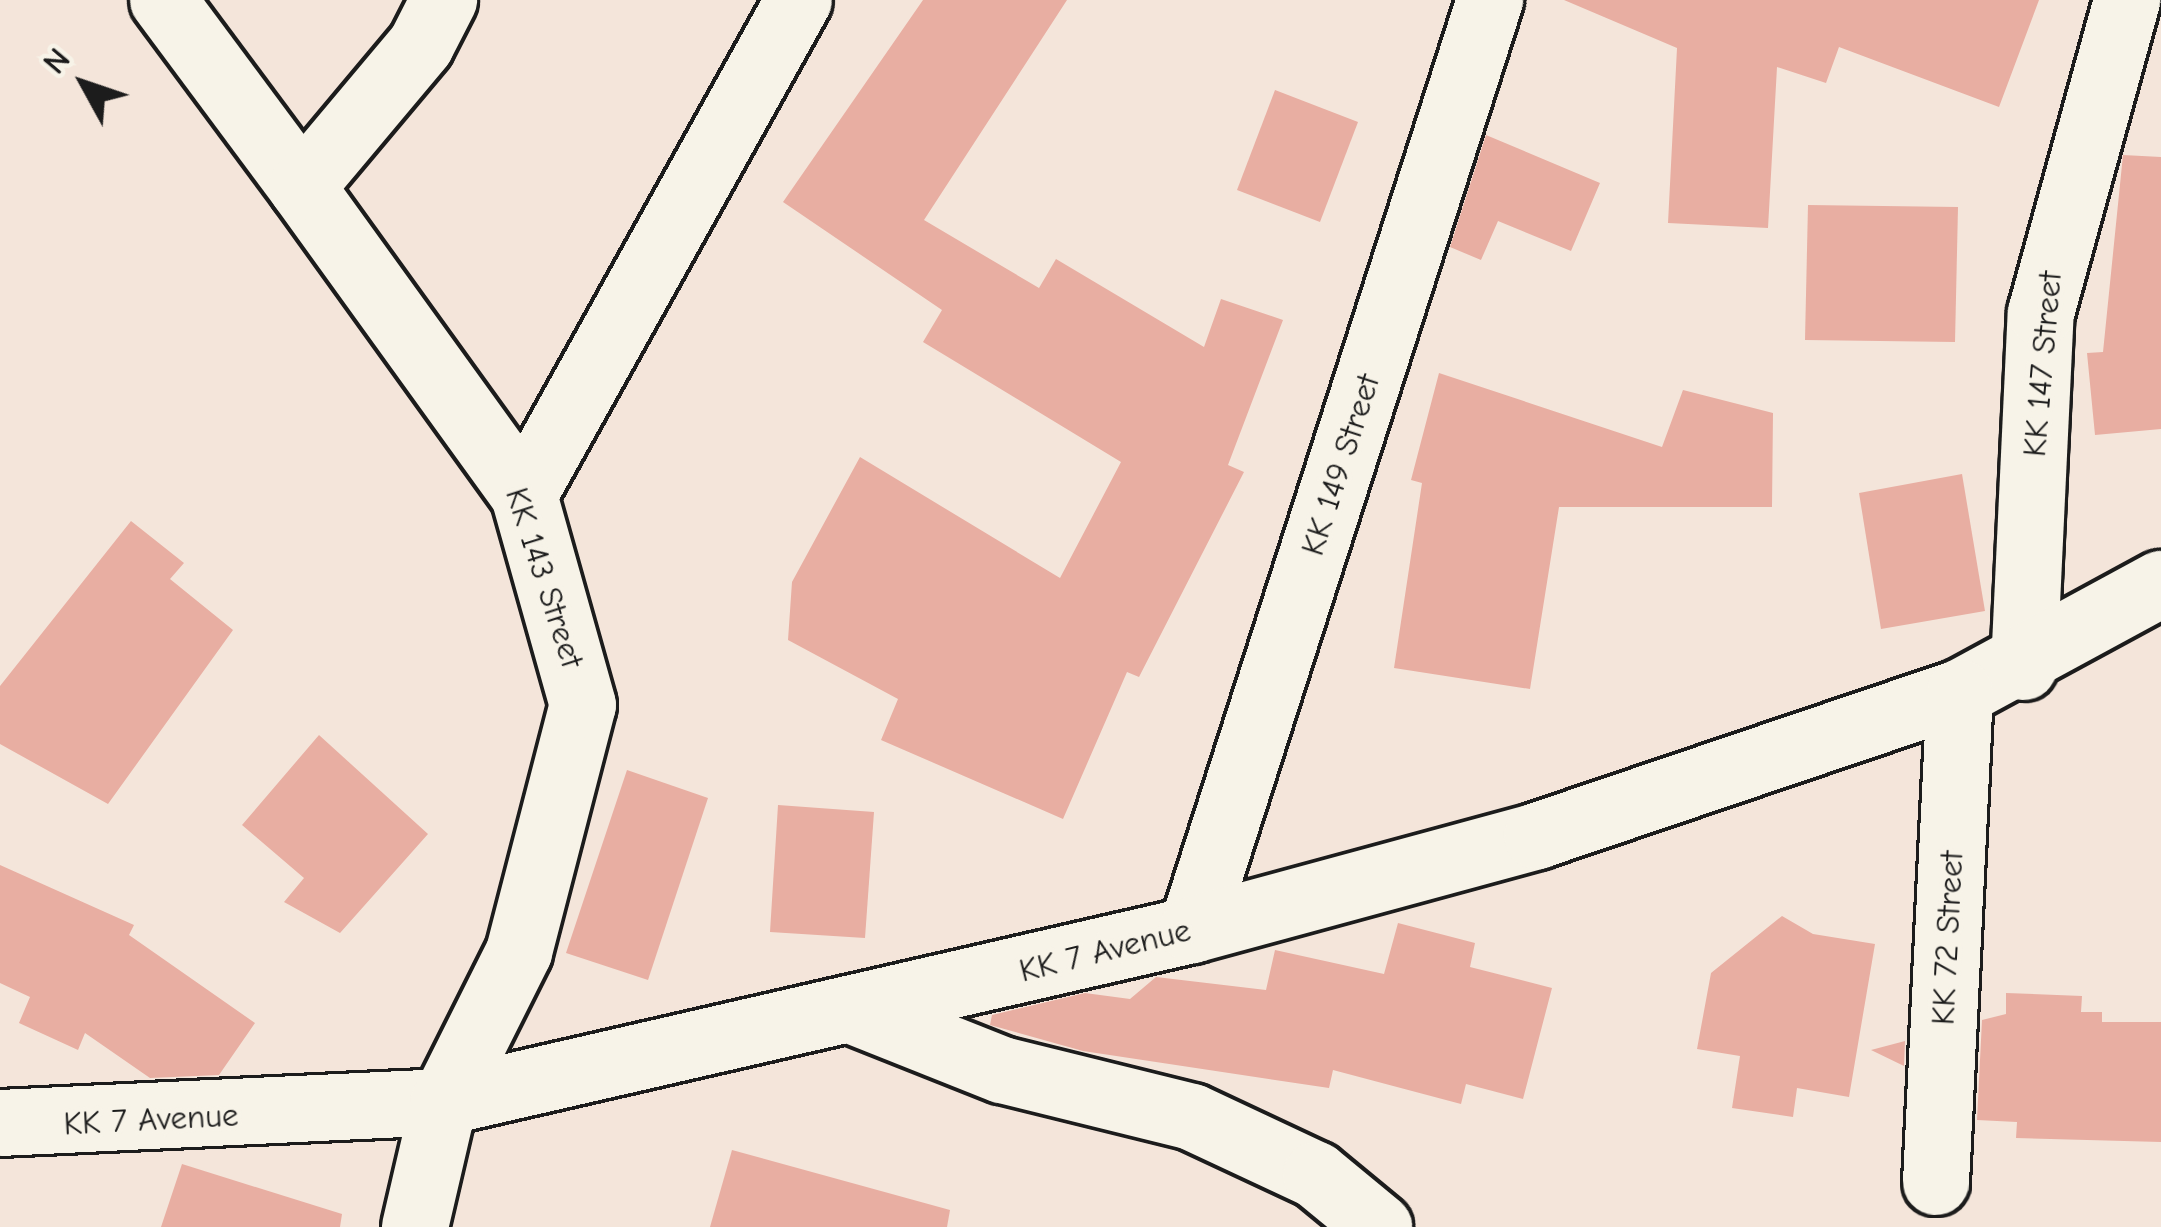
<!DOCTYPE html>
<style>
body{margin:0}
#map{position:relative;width:2161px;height:1227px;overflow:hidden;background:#f4e5da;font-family:"Comic Neue",sans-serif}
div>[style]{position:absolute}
.building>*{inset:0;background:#e8aea2}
.roads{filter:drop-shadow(3px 0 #1c1c1c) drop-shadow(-3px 0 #1c1c1c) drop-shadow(0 3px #1c1c1c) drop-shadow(0 -3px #1c1c1c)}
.minor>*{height:66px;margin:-33px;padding:0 33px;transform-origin:33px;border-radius:33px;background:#f7f3e8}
span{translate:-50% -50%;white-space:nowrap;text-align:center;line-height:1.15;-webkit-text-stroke:9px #f7f3e8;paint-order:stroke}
.street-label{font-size:33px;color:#1c1c1c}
.north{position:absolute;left:24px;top:24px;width:120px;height:120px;-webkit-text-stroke:9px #f7f3e8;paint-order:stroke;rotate:310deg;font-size:33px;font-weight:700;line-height:48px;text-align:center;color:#1c1c1c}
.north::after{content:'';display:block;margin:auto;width:42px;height:54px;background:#1c1c1c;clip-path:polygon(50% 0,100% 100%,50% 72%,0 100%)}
</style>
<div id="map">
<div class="building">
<i style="clip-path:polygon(923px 0,1067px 0,924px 220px,1039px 288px,1056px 259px,1204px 347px,1221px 299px,1283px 320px,1228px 465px,1244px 472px,1139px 677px,1127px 672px,1063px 819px,881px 740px,898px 699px,788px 640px,792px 582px,860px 457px,1060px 578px,1121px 462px,923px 342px,942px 310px,783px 202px)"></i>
<i style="clip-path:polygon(1564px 0,2039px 0,1999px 107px,1839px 47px,1826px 83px,1777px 67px,1768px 228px,1668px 223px,1677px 48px)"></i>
<i style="clip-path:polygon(1275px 90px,1358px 122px,1320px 222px,1237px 190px)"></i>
<i style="clip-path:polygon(1486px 135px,1600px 183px,1571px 251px,1498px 221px,1481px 260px,1450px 247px)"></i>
<i style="clip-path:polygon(2123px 155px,2161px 157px,2161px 429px,2095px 435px,2087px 353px,2103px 352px)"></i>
<i style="clip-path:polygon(1808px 205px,1958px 207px,1955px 342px,1805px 340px)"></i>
<i style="clip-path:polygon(1439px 373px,1662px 447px,1683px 390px,1773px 413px,1772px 507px,1559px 507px,1530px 689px,1394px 668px,1422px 483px,1411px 480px)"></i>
<i style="clip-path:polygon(1962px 474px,1985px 611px,1881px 629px,1859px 493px)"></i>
<i style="clip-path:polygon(131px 521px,184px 563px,170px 579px,233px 630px,108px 804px,0 744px,0 686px)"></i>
<i style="clip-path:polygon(319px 735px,428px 834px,340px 933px,284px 902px,304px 878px,242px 825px)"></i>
<i style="clip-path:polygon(627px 770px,708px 798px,648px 980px,566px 953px)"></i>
<i style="clip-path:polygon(778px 805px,874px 812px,865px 938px,770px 932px)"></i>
<i style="clip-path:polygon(0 865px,134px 925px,129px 935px,255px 1023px,219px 1075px,150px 1078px,85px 1033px,78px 1050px,19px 1023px,30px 997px,0 983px)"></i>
<i style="clip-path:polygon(1782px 916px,1813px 934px,1875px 944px,1849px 1097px,1797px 1088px,1793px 1117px,1732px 1108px,1740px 1056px,1697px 1049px,1711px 973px)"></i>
<i style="clip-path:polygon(1398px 923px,1475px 943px,1470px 967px,1552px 988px,1523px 1099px,1466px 1084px,1461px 1104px,1333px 1070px,1329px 1088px,1083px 1051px,990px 1025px,992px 1015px,1085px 993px,1130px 999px,1156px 977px,1266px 990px,1275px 950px,1384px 974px)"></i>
<i style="clip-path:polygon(2006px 993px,2082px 996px,2081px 1012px,2102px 1012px,2102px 1022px,2161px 1022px,2161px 1142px,2016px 1138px,2017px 1122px,1977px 1120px,1982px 1020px,2006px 1014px)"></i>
<i style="clip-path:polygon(1905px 1041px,1904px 1066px,1871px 1050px)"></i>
<i style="clip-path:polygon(732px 1150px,950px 1210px,947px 1227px,710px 1227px)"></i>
<i style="clip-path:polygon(182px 1164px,342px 1214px,340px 1227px,161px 1227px)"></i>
</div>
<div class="roads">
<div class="minor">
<i style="left:163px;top:0;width:233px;rotate:53.4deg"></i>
<i style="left:524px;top:495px;width:566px;rotate:-60.95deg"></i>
<i style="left:2024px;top:667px;width:354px;rotate:-87.3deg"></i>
<i style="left:2041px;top:313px;width:325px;rotate:-74.6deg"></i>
<i style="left:1192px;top:930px;width:977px;rotate:-72.23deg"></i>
<i style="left:856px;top:1012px;width:157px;rotate:21.7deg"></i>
<i style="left:1002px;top:1070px;width:196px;rotate:13.9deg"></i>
<i style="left:1192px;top:1117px;width:137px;rotate:25.1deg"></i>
<i style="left:1316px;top:1175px;width:82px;rotate:39.5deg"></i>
<i style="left:0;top:1123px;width:444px;rotate:-2.7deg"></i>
<i style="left:444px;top:1102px;width:768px;rotate:-12.95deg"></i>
<i style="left:1192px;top:930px;width:358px;rotate:-15.2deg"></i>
<i style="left:1537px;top:836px;width:447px;rotate:-18.7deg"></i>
<i style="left:1960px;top:693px;width:229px;rotate:-28.5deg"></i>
<i style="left:1936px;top:1182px;width:490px;rotate:-87.2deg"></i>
<i style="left:415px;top:1227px;width:128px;rotate:-76.9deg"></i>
<i style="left:444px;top:1102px;width:168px;rotate:-63.4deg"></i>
<i style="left:519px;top:952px;width:255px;rotate:-75.5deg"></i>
<i style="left:583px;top:705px;width:218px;rotate:-105.7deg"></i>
<i style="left:524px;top:495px;width:380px;rotate:-125.8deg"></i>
<i style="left:302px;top:187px;width:185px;rotate:-50deg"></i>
<i style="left:421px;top:45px;width:51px;rotate:-62.9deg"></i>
</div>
</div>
<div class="street-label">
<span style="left:2043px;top:364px;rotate:-85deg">KK 147 Street</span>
<span style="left:1341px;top:465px;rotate:-72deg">KK 149 Street</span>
<span style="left:544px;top:578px;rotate:72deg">KK 143 Street</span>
<span style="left:1948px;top:938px;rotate:-87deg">KK 72 Street</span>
<span style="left:1105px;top:951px;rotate:-14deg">KK 7 Avenue</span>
<span style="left:151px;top:1120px;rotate:-3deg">KK 7 Avenue</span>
</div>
<div class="north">N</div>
</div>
